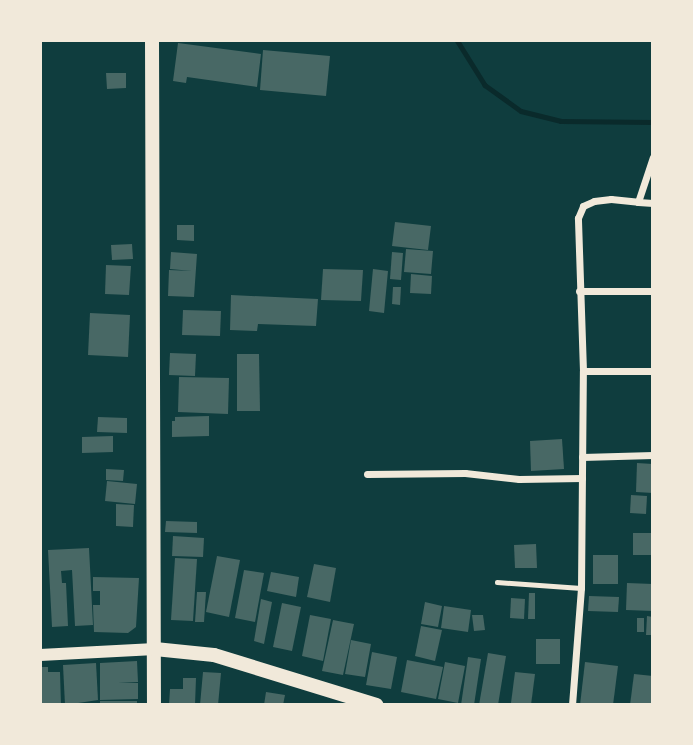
<!DOCTYPE html>
<style>
body{margin:0}
#map{position:relative;width:693px;height:745px;overflow:hidden;background:#0f3d3e;font-family:Helvetica,sans-serif}
div>[style]{position:absolute}
.stream>*{height:4.5px;margin:-2.25px;padding:0 2.25px;transform-origin:2.25px;border-radius:2.25px;background:#0a2a2b}
.building>*{inset:0;background:#486865}
.service>*{height:4.5px;margin:-2.25px;padding:0 2.25px;transform-origin:2.25px;border-radius:2.25px;background:#f1e9da}
.minor>*{height:7px;margin:-3.5px;padding:0 3.5px;transform-origin:3.5px;border-radius:3.5px;background:#f1e9da}
.secondary>*{height:12px;margin:-6px;padding:0 6px;transform-origin:6px;border-radius:6px;background:#f1e9da}
.primary>*{height:14px;margin:-7px;padding:0 7px;transform-origin:7px;border-radius:7px;background:#f1e9da}
span{translate:-50% -50%;white-space:nowrap;text-align:center;line-height:1.15;-webkit-text-stroke:7px #f1e9da;paint-order:stroke}
.frame{position:absolute;inset:0;border:42px solid #f1e9da;pointer-events:none}
</style>
<div id="map">
<div class="stream">
<i style="left:457px;top:40px;width:53px;rotate:58.1deg"></i>
<i style="left:485px;top:85px;width:44px;rotate:35.8deg"></i>
<i style="left:521px;top:111px;width:41px;rotate:14deg"></i>
<i style="left:561px;top:121px;width:92px;rotate:0.6deg"></i>
</div>
<div class="building">
<i style="clip-path:polygon(178px 43px,261px 54px,257px 87px,187px 77px,186px 83px,173px 81px)"></i>
<i style="clip-path:polygon(263px 50px,330px 56px,326px 96px,260px 90px)"></i>
<i style="clip-path:polygon(106px 73px,126px 73px,126px 88px,107px 89px)"></i>
<i style="clip-path:polygon(395px 222px,431px 226px,428px 250px,392px 246px)"></i>
<i style="clip-path:polygon(177px 225px,194px 225px,194px 241px,177px 240px)"></i>
<i style="clip-path:polygon(132px 244px,133px 259px,112px 260px,111px 245px)"></i>
<i style="clip-path:polygon(406px 249px,433px 251px,431px 274px,404px 272px)"></i>
<i style="clip-path:polygon(171px 252px,197px 254px,194px 297px,168px 296px,169px 270px,192px 271px,170px 269px)"></i>
<i style="clip-path:polygon(392px 252px,403px 253px,401px 280px,390px 279px)"></i>
<i style="clip-path:polygon(106px 265px,131px 266px,129px 295px,105px 294px)"></i>
<i style="clip-path:polygon(323px 269px,363px 270px,361px 301px,321px 300px)"></i>
<i style="clip-path:polygon(373px 269px,388px 271px,384px 313px,369px 311px)"></i>
<i style="clip-path:polygon(411px 274px,432px 276px,431px 294px,410px 293px)"></i>
<i style="clip-path:polygon(393px 287px,401px 287px,400px 305px,392px 304px)"></i>
<i style="clip-path:polygon(231px 295px,318px 299px,316px 326px,258px 324px,257px 331px,230px 330px)"></i>
<i style="clip-path:polygon(183px 310px,221px 311px,220px 336px,182px 335px)"></i>
<i style="clip-path:polygon(90px 313px,130px 315px,128px 357px,88px 355px)"></i>
<i style="clip-path:polygon(170px 353px,196px 354px,195px 376px,169px 375px)"></i>
<i style="clip-path:polygon(237px 354px,259px 354px,260px 411px,237px 411px)"></i>
<i style="clip-path:polygon(179px 377px,229px 378px,228px 414px,178px 412px)"></i>
<i style="clip-path:polygon(209px 416px,209px 436px,172px 437px,172px 421px,175px 421px,175px 417px)"></i>
<i style="clip-path:polygon(98px 417px,127px 418px,127px 433px,97px 432px)"></i>
<i style="clip-path:polygon(113px 436px,113px 452px,82px 453px,82px 437px)"></i>
<i style="clip-path:polygon(562px 439px,564px 469px,531px 471px,530px 441px)"></i>
<i style="clip-path:polygon(637px 463px,653px 464px,653px 493px,636px 492px)"></i>
<i style="clip-path:polygon(106px 469px,124px 470px,123px 481px,106px 480px)"></i>
<i style="clip-path:polygon(107px 481px,137px 484px,135px 504px,105px 501px)"></i>
<i style="clip-path:polygon(631px 495px,647px 496px,646px 514px,630px 513px)"></i>
<i style="clip-path:polygon(116px 504px,134px 505px,133px 527px,116px 526px)"></i>
<i style="clip-path:polygon(166px 521px,197px 522px,197px 533px,165px 532px)"></i>
<i style="clip-path:polygon(633px 533px,653px 533px,653px 555px,633px 555px)"></i>
<i style="clip-path:polygon(173px 536px,204px 538px,203px 557px,172px 556px)"></i>
<i style="clip-path:polygon(536px 544px,537px 568px,515px 568px,514px 545px)"></i>
<i style="clip-path:polygon(89px 548px,93px 625px,75px 626px,72px 570px,61px 571px,62px 583px,66px 583px,68px 626px,52px 627px,48px 550px)"></i>
<i style="clip-path:polygon(593px 555px,618px 555px,618px 584px,593px 584px)"></i>
<i style="clip-path:polygon(217px 556px,240px 560px,229px 617px,206px 612px)"></i>
<i style="clip-path:polygon(175px 558px,197px 559px,193px 621px,171px 620px)"></i>
<i style="clip-path:polygon(314px 564px,336px 568px,330px 602px,307px 597px)"></i>
<i style="clip-path:polygon(244px 570px,264px 573px,255px 622px,235px 618px)"></i>
<i style="clip-path:polygon(271px 572px,299px 577px,296px 597px,267px 591px)"></i>
<i style="clip-path:polygon(93px 577px,139px 578px,136px 627px,128px 633px,94px 632px,93px 605px,100px 605px,100px 591px,93px 591px)"></i>
<i style="clip-path:polygon(627px 583px,653px 584px,653px 611px,626px 610px)"></i>
<i style="clip-path:polygon(197px 592px,206px 592px,204px 622px,195px 622px)"></i>
<i style="clip-path:polygon(529px 593px,535px 593px,535px 619px,528px 619px)"></i>
<i style="clip-path:polygon(589px 596px,619px 597px,618px 612px,588px 611px)"></i>
<i style="clip-path:polygon(511px 598px,525px 599px,524px 619px,510px 618px)"></i>
<i style="clip-path:polygon(261px 599px,272px 602px,264px 644px,254px 641px)"></i>
<i style="clip-path:polygon(425px 602px,442px 606px,438px 627px,421px 624px)"></i>
<i style="clip-path:polygon(282px 603px,301px 607px,292px 651px,273px 647px)"></i>
<i style="clip-path:polygon(444px 606px,471px 610px,468px 632px,441px 628px)"></i>
<i style="clip-path:polygon(310px 615px,331px 619px,323px 661px,302px 656px)"></i>
<i style="clip-path:polygon(472px 615px,483px 615px,485px 630px,474px 631px)"></i>
<i style="clip-path:polygon(647px 616px,653px 617px,653px 635px,646px 635px)"></i>
<i style="clip-path:polygon(637px 618px,644px 618px,644px 632px,637px 632px)"></i>
<i style="clip-path:polygon(333px 620px,354px 624px,343px 675px,322px 671px)"></i>
<i style="clip-path:polygon(421px 626px,442px 630px,435px 661px,415px 656px)"></i>
<i style="clip-path:polygon(536px 639px,560px 639px,560px 664px,536px 664px)"></i>
<i style="clip-path:polygon(351px 640px,371px 644px,365px 677px,345px 674px)"></i>
<i style="clip-path:polygon(372px 652px,397px 657px,391px 689px,366px 685px)"></i>
<i style="clip-path:polygon(488px 653px,506px 656px,498px 705px,479px 705px)"></i>
<i style="clip-path:polygon(468px 657px,481px 659px,474px 705px,461px 705px)"></i>
<i style="clip-path:polygon(407px 660px,443px 667px,436px 699px,401px 692px)"></i>
<i style="clip-path:polygon(137px 661px,138px 682px,118px 683px,138px 683px,138px 699px,100px 700px,100px 663px)"></i>
<i style="clip-path:polygon(445px 662px,465px 666px,458px 703px,438px 699px)"></i>
<i style="clip-path:polygon(585px 662px,618px 666px,613px 705px,580px 705px)"></i>
<i style="clip-path:polygon(96px 663px,98px 700px,65px 705px,63px 665px)"></i>
<i style="clip-path:polygon(40px 667px,48px 667px,48px 672px,60px 672px,61px 705px,40px 705px)"></i>
<i style="clip-path:polygon(203px 672px,221px 673px,218px 705px,200px 705px)"></i>
<i style="clip-path:polygon(515px 672px,535px 674px,531px 705px,511px 703px)"></i>
<i style="clip-path:polygon(634px 674px,653px 676px,651px 705px,630px 705px)"></i>
<i style="clip-path:polygon(183px 678px,196px 678px,195px 705px,169px 705px,170px 689px,183px 689px)"></i>
<i style="clip-path:polygon(266px 692px,285px 695px,283px 705px,264px 705px)"></i>
<i style="clip-path:polygon(100px 701px,137px 701px,137px 705px,100px 705px)"></i>
</div>
<div class="service">
<i style="left:497px;top:582px;width:84px;rotate:4.1deg"></i>
</div>
<div class="minor">
<i style="left:638px;top:202px;width:15px;rotate:4deg"></i>
<i style="left:579px;top:291px;width:74px"></i>
<i style="left:583px;top:371px;width:70px"></i>
<i style="left:582px;top:457px;width:71px;rotate:-1.6deg"></i>
<i style="left:367px;top:474px;width:98px;rotate:-0.6deg"></i>
<i style="left:465px;top:473px;width:54px;rotate:6.3deg"></i>
<i style="left:519px;top:479px;width:63px;rotate:-0.9deg"></i>
<i style="left:572px;top:705px;width:117px;rotate:-85.6deg"></i>
<i style="left:581px;top:588px;width:217px;rotate:-89.5deg"></i>
<i style="left:583px;top:371px;width:153px;rotate:-91.9deg"></i>
<i style="left:578px;top:218px;width:13px;rotate:-67deg"></i>
<i style="left:583px;top:206px;width:12px;rotate:-24deg"></i>
<i style="left:594px;top:201px;width:17px;rotate:-7deg"></i>
<i style="left:611px;top:199px;width:27px;rotate:6deg"></i>
<i style="left:638px;top:202px;width:47px;rotate:-71.6deg"></i>
</div>
<div class="secondary">
<i style="left:40px;top:655px;width:115px;rotate:-3deg"></i>
</div>
<div class="primary">
<i style="left:152px;top:40px;width:665px;rotate:89.83deg"></i>
<i style="left:155px;top:649px;width:59px;rotate:5.8deg"></i>
<i style="left:214px;top:655px;width:170px;rotate:17.1deg"></i>
</div>
<div class="frame"></div>
</div>
